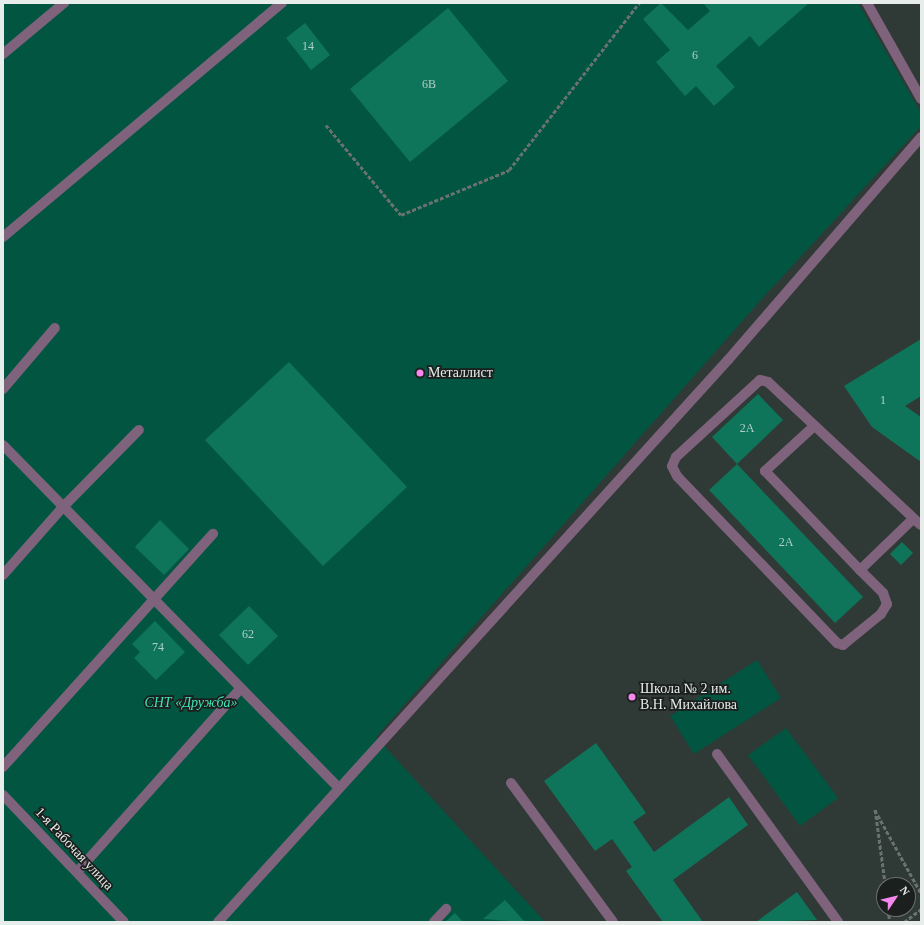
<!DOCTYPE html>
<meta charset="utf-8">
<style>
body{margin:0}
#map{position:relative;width:924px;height:925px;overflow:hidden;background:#2f3935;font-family:"Times New Roman",serif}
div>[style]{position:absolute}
.green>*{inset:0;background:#025641}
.building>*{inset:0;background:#0f755a}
.path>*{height:2.5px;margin-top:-1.25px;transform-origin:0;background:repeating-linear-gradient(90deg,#69726f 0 4px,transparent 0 6px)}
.minor>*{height:10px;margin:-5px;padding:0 5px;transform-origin:5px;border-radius:5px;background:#7f627c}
.dots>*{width:11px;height:11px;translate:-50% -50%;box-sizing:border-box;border:2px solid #1b1f1d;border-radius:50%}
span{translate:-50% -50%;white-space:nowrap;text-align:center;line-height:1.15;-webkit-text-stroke:3.5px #1b1f1d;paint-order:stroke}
.number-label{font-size:12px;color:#b0cfc6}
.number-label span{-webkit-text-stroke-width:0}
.poi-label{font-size:14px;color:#e6edea}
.left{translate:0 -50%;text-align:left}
.park-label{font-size:14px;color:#3fe5b7;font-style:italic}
.street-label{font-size:14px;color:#e6edea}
.frame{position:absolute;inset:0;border:4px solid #e6edea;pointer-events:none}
.north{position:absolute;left:876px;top:877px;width:40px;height:40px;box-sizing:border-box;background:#1b1f1d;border:1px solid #6c716f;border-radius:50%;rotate:55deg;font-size:11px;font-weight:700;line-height:16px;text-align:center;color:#e6edea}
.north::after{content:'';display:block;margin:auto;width:14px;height:18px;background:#f688ed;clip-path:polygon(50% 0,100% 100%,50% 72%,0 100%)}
</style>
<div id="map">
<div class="green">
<i style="clip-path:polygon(3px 3px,858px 3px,921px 113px,921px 126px,760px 301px,376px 737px,545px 922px,3px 922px)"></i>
<i style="clip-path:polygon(757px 660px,781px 698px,694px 754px,670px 716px)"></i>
<i style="clip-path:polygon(786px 728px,838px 798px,800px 826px,748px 755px)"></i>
</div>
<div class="building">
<i style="clip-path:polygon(661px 3px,688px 30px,710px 11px,703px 3px,809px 3px,759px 47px,750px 36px,716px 66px,735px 87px,714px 106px,696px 86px,685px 96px,656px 62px,670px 50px,643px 19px)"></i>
<i style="clip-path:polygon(448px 8px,508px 81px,410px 162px,350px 89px)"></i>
<i style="clip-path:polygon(305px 23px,330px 55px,311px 70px,286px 38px)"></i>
<i style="clip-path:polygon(921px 339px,921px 396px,905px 406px,921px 417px,921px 462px,872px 427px,844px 386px)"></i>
<i style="clip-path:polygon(289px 362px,407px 487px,323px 566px,205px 440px)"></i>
<i style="clip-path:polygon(758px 394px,783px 420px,737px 464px,712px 437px)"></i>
<i style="clip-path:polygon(737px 464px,863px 597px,835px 623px,709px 490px)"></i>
<i style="clip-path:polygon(160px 520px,189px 549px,164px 575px,135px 547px)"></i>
<i style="clip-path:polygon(902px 542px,913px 553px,901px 565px,890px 554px)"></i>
<i style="clip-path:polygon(249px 606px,278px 636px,248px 665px,219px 635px)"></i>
<i style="clip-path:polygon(155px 621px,185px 652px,156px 680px,134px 658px,140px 652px,132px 644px)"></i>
<i style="clip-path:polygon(596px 743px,646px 813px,633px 822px,654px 852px,729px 797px,748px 825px,673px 880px,703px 922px,663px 922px,626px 871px,632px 867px,612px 839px,595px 851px,544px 781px)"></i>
<i style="clip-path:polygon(797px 892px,817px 920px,756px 922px)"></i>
<i style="clip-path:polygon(505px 900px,525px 922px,483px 919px)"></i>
<i style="clip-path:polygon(455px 913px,463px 922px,445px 922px)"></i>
</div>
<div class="path">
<i style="left:326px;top:125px;width:117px;rotate:50.2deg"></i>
<i style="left:401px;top:215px;width:117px;rotate:-22.6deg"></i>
<i style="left:509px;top:170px;width:212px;rotate:-52.1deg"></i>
<i style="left:885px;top:885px;width:76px;rotate:-97.6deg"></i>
<i style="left:875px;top:810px;width:95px;rotate:61deg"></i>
<i style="left:888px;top:909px;width:13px;rotate:81deg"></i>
<i style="left:904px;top:922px;width:21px;rotate:-37deg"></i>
</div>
<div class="minor">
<i style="left:867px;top:3px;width:110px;rotate:60.6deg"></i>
<i style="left:3px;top:54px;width:80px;rotate:-39.9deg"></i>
<i style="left:3px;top:237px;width:364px;rotate:-40deg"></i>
<i style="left:3px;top:389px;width:80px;rotate:-49.6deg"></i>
<i style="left:812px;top:428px;width:64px;rotate:137.5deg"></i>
<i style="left:765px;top:471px;width:137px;rotate:46.2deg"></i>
<i style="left:860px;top:570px;width:74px;rotate:-43.9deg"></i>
<i style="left:3px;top:445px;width:480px;rotate:45.6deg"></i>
<i style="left:860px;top:570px;width:33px;rotate:45deg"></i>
<i style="left:883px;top:593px;width:12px;rotate:70deg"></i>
<i style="left:887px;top:604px;width:12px;rotate:121deg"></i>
<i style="left:881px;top:614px;width:49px;rotate:140.8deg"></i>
<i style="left:843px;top:645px;width:6px;rotate:-162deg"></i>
<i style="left:837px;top:643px;width:231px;rotate:-133.8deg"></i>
<i style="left:677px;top:476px;width:11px;rotate:-117deg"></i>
<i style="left:672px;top:466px;width:10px;rotate:-66deg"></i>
<i style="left:676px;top:457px;width:114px;rotate:-42.5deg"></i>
<i style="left:760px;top:380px;width:8px;rotate:14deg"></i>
<i style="left:768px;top:382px;width:209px;rotate:43.1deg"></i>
<i style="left:3px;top:575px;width:91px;rotate:-48.6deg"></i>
<i style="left:63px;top:507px;width:108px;rotate:-45.4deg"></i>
<i style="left:717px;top:754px;width:207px;rotate:54.2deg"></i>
<i style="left:3px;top:767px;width:314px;rotate:-48deg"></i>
<i style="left:511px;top:783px;width:172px;rotate:53.7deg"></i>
<i style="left:3px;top:795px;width:175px;rotate:46.4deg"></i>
<i style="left:77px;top:872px;width:246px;rotate:-48.3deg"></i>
<i style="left:218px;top:922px;width:759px;rotate:-47.78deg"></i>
<i style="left:728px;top:360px;width:295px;rotate:-49.1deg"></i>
<i style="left:434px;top:922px;width:18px;rotate:-47deg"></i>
</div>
<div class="dots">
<i style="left:420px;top:373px;background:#f688ed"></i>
<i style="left:632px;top:697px;background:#f688ed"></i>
</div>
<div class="number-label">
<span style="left:308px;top:47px">14</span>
<span style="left:695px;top:56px">6</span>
<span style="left:429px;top:85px">6В</span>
<span style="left:883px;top:401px">1</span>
<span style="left:747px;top:429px">2А</span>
<span style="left:786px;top:543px">2А</span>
<span style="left:248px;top:635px">62</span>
<span style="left:158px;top:648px">74</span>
</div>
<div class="poi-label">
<span class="left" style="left:428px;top:373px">Металлист</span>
<span class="left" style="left:640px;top:697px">Школа № 2 им.<br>В.Н. Михайлова</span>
</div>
<div class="park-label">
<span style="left:191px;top:703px">СНТ «Дружба»</span>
</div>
<div class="street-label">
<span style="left:74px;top:849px;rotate:47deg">1-я Рабочая улица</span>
</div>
<div class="frame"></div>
<div class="north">N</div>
</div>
